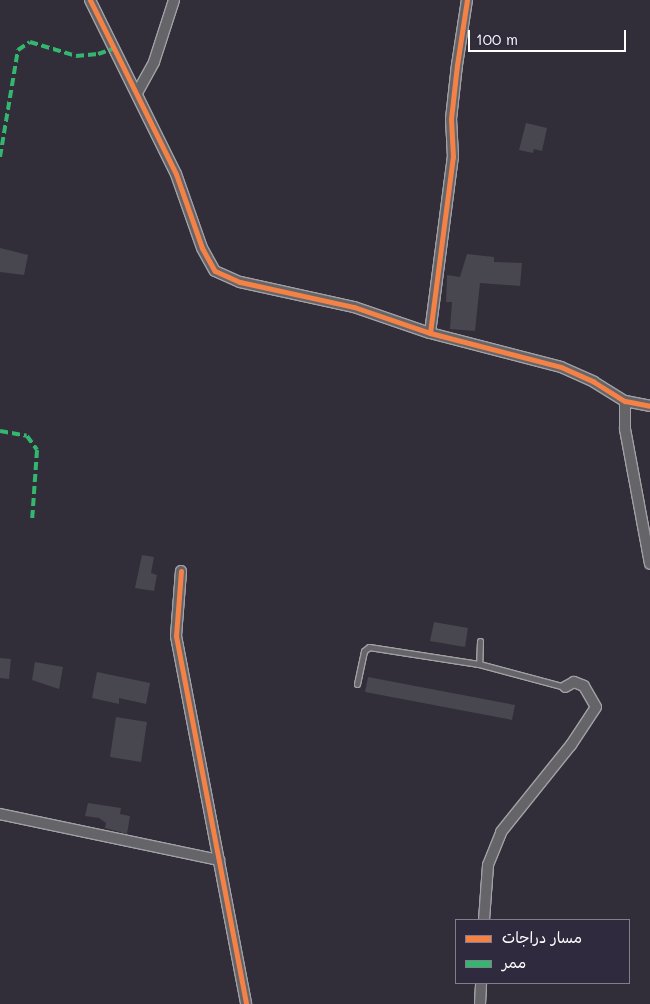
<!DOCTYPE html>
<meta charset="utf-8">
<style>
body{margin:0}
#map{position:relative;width:650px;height:1004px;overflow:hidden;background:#312e39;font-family:Mali,"Playpen Sans Arabic",sans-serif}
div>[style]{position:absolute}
.building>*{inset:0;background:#48464e}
.roads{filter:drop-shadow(1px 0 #a2a1a6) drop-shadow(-1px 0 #a2a1a6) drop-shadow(0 1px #a2a1a6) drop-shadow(0 -1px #a2a1a6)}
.lane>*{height:5px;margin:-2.5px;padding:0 2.5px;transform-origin:2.5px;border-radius:2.5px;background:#656469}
.street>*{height:10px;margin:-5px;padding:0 5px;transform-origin:5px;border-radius:5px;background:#656469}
.quiet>*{height:4px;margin-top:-2px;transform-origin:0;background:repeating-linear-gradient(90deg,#33b770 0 8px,transparent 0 12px)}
.cycleway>*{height:5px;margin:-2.5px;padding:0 2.5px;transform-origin:2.5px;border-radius:2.5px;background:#f48246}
span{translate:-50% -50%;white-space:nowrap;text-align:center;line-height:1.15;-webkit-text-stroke:5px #2f2a3d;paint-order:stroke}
.legend{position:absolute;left:455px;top:919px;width:175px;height:65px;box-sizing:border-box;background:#2f2a3d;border:1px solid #827f8b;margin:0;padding:6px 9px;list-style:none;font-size:15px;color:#fff}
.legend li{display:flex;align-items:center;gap:10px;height:25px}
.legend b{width:25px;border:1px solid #827f8b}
.scale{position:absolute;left:468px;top:30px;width:158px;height:22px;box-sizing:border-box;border:2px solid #fff;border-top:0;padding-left:6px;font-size:15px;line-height:18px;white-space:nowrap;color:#fff;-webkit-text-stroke:4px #2f2a3d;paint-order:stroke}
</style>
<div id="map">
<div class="building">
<i style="clip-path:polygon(526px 123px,547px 128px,542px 151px,534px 149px,533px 153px,519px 150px)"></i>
<i style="clip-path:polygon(0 248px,28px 255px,24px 275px,0 272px)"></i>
<i style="clip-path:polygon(467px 254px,494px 257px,494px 262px,522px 263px,520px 286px,480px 283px,475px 331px,450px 329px,452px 302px,446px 302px,447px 275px,460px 277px)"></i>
<i style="clip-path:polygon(142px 555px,154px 557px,151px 573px,157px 575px,154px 591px,135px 588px)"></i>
<i style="clip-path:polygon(434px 622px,468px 628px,465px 647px,430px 641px)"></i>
<i style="clip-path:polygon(0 658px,11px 659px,9px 679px,0 678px)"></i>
<i style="clip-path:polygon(35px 662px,63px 667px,59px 689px,32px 680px)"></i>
<i style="clip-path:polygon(97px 672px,150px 683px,146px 704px,119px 698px,119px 704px,92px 698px)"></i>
<i style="clip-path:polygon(368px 677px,515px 705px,512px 720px,365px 692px)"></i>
<i style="clip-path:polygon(116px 717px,147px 722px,141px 762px,110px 757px)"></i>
<i style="clip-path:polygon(88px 803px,121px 808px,120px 814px,130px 816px,127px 834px,105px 828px,106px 823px,99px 818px,85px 816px)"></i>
</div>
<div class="roads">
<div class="lane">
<i style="left:480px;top:641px;width:23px;rotate:92deg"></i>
<i style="left:479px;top:664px;width:89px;rotate:15deg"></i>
<i style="left:357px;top:684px;width:34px;rotate:-78deg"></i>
<i style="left:364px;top:651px;width:6px;rotate:-39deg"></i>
<i style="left:369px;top:647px;width:111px;rotate:8.8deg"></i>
</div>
<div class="street">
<i style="left:90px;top:0;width:194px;rotate:63.7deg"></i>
<i style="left:176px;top:174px;width:78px;rotate:70.6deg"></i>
<i style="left:202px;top:248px;width:26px;rotate:61deg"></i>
<i style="left:215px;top:271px;width:27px;rotate:24deg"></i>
<i style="left:240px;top:282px;width:117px;rotate:12.4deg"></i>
<i style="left:354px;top:307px;width:80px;rotate:18.9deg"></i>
<i style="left:430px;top:333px;width:135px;rotate:14.5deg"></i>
<i style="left:561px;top:367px;width:36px;rotate:24deg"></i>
<i style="left:594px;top:382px;width:36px;rotate:32deg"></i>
<i style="left:625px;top:401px;width:25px;rotate:11deg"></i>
<i style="left:137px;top:93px;width:35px;rotate:-61deg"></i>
<i style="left:154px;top:62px;width:65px;rotate:-72.1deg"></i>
<i style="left:430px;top:333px;width:177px;rotate:-82.6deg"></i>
<i style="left:453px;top:157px;width:38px;rotate:-93deg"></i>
<i style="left:451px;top:119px;width:54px;rotate:-83.7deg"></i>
<i style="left:457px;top:65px;width:66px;rotate:-81.3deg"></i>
<i style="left:625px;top:401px;width:28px;rotate:90deg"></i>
<i style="left:625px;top:429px;width:137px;rotate:79.5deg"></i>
<i style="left:181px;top:571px;width:65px;rotate:94.4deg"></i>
<i style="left:176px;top:636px;width:375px;rotate:79.2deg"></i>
<i style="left:0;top:814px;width:224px;rotate:11.9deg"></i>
<i style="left:484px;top:920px;width:55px;rotate:-85.8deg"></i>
<i style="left:488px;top:865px;width:35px;rotate:-68deg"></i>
<i style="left:501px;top:832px;width:112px;rotate:-51.2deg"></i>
<i style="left:571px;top:745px;width:45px;rotate:-56.7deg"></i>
<i style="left:596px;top:707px;width:24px;rotate:-120deg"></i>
<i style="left:584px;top:686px;width:11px;rotate:-158deg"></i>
<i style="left:574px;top:682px;width:10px;rotate:151deg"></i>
<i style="left:480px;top:1004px;width:21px;rotate:-87deg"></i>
</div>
</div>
<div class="quiet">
<i style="left:0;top:157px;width:109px;rotate:-80.5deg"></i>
<i style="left:18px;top:50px;width:14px;rotate:-34deg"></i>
<i style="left:30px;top:42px;width:48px;rotate:16.9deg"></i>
<i style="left:76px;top:56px;width:22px;rotate:-5deg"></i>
<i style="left:98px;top:54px;width:18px;rotate:-19deg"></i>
<i style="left:0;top:431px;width:27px;rotate:10deg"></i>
<i style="left:27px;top:436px;width:17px;rotate:54deg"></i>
<i style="left:37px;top:450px;width:71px;rotate:94deg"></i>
</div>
<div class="cycleway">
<i style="left:90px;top:0;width:194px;rotate:63.7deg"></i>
<i style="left:176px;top:174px;width:78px;rotate:70.6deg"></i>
<i style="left:202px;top:248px;width:26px;rotate:61deg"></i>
<i style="left:215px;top:271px;width:27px;rotate:24deg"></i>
<i style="left:240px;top:282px;width:117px;rotate:12.4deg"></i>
<i style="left:354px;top:307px;width:80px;rotate:18.9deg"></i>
<i style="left:430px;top:333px;width:135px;rotate:14.5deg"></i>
<i style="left:561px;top:367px;width:36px;rotate:24deg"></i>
<i style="left:594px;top:382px;width:36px;rotate:32deg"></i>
<i style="left:625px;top:401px;width:25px;rotate:11deg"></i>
<i style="left:430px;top:333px;width:177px;rotate:-82.6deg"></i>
<i style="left:453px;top:157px;width:38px;rotate:-93deg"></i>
<i style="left:451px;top:119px;width:54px;rotate:-83.7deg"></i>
<i style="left:457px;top:65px;width:66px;rotate:-81.3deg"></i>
<i style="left:181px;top:571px;width:65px;rotate:94.4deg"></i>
<i style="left:176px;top:636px;width:375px;rotate:79.2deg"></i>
</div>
<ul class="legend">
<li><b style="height:6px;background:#f48246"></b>مسار دراجات</li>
<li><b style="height:6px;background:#33b770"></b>ممر</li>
</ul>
<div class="scale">100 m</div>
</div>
